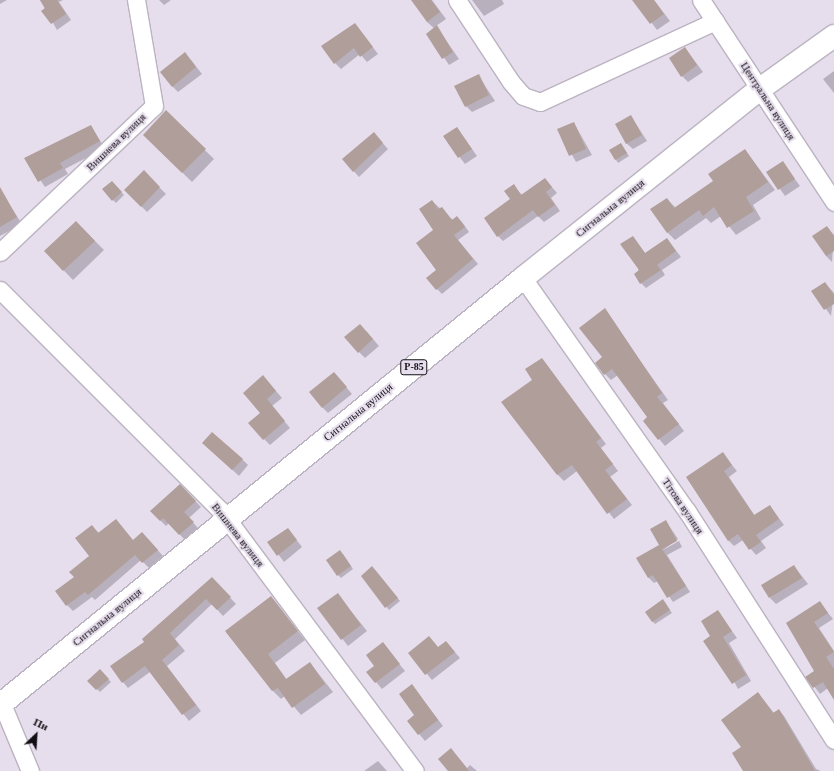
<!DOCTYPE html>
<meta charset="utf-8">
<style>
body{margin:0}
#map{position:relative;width:834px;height:771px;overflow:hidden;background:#e7deed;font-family:Georgia,serif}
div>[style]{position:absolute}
.shadow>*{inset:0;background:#0003}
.building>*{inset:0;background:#b09e9a}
.roads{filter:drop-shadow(1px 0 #bbb3c1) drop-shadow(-1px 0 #bbb3c1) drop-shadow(0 1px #bbb3c1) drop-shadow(0 -1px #bbb3c1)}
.minor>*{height:17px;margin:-8.5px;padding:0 8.5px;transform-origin:8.5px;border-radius:8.5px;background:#fff}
.primary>*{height:22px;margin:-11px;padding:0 11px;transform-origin:11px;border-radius:11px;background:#fff}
span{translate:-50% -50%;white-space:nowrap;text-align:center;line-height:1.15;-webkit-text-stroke:4px #e7deed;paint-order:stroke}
.shield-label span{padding:1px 3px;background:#e7deed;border:1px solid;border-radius:3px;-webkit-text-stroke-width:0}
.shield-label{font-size:10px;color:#120f14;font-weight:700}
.street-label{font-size:11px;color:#120f14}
.north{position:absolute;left:16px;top:715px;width:40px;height:40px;-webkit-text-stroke:3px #e7deed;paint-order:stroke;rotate:25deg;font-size:11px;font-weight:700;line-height:16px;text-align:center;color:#120f14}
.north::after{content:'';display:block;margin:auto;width:14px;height:18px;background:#120f14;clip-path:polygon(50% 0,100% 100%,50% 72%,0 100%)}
</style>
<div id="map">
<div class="shadow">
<i style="clip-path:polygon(0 0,7px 0,0 4px)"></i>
<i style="clip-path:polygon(40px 0,63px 0,59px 2px,71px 20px,57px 30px)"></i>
<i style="clip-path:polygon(159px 0,171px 0,164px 5px)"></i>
<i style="clip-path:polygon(419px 0,432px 0,446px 19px,436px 26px,459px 59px,449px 65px,428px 34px,435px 29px,427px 22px)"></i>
<i style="clip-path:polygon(472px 0,502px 0,504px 4px,484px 16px)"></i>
<i style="clip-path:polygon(635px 0,654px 0,670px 21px,657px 30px)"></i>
<i style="clip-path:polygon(355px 24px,378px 54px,367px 62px,360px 54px,341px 69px,335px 63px)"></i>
<i style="clip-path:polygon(685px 48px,703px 72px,688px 82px,682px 76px)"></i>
<i style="clip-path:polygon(191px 60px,202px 74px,178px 92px,172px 86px)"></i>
<i style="clip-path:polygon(834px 71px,834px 93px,823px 79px)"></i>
<i style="clip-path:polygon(478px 75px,495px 101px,472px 112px,466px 106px)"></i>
<i style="clip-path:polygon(166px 112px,214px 159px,192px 182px,144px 135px)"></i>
<i style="clip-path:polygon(631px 116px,647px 141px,633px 149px,626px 143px)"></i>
<i style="clip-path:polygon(574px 123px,592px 155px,576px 162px,558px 130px)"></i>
<i style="clip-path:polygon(91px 127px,105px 148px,65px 169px,68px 174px,45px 187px,26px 159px)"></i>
<i style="clip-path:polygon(457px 128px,477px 156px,465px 164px,444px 137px)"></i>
<i style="clip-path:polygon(379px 139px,388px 149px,359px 177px,343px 159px)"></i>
<i style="clip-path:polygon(621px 144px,629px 156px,618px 163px,610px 150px)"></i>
<i style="clip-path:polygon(745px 150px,775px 190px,753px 205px,761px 219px,736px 235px,721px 216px,711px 223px,706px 218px,675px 240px,667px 232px,667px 199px,676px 208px,714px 181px)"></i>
<i style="clip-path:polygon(783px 163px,800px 186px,785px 196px,768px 172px)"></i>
<i style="clip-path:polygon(144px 172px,166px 194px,147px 212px,125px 190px)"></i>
<i style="clip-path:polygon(545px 179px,557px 193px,551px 198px,560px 211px,544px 222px,538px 216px,503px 241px,498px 236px,514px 186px,522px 195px)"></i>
<i style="clip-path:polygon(112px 182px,124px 195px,116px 203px,103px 189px)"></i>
<i style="clip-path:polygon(5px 198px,22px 224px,0 236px,0 201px)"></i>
<i style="clip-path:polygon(432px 201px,453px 220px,457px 217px,462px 222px,469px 232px,458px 240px,478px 264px,442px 294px,437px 289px)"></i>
<i style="clip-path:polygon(76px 222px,104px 250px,73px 280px,45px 251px)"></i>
<i style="clip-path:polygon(827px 227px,834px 235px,832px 262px,826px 256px)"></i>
<i style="clip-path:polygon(632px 237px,646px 254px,667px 239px,681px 257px,662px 270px,665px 275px,646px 288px,641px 283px)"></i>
<i style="clip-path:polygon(825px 283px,834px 293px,831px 316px,813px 291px)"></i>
<i style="clip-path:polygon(604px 310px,668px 400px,663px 403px,684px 431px,665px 446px,644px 421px,648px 418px,618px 375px,611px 380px,605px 374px)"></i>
<i style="clip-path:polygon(366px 331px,379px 346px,365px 358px,359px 352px)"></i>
<i style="clip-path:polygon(542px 359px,606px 444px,601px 448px,618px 471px,610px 477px,632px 505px,614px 519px,577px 471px,564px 481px,558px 475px,503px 402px,533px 380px)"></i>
<i style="clip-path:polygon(334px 373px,352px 394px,328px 413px,322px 407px)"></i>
<i style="clip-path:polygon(269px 383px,282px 398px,272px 406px,290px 428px,270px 445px,264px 439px,261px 413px)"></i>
<i style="clip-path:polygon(203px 443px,242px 459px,248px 465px,239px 476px)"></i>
<i style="clip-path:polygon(722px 453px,737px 471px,729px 477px,755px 516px,770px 506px,784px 525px,761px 541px,766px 548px,756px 555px,743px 540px,734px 546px,728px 540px)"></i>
<i style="clip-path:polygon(180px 485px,201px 507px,189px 518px,198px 528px,185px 540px,169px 523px,166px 526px,160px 520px)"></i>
<i style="clip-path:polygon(666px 521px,678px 539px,663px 550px,679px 541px,682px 547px,667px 555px,690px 592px,673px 602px,658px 581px,654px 583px,649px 578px,637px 559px,660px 545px)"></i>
<i style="clip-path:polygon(92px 526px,99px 533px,133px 541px,148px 539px,163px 556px,149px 568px,141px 560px,95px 600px,92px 597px,73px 611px,67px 605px,76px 578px,90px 556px)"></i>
<i style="clip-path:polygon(288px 529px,302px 547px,284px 562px,269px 542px)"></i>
<i style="clip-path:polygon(343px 554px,353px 569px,341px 578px,338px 575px)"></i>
<i style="clip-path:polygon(794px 566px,808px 584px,776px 604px,770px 598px)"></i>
<i style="clip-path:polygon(375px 570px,400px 601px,389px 610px,362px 576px)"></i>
<i style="clip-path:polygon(212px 578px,236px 604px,223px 616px,212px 604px,175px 639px,185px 651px,167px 666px,201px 711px,189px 721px,150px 672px,128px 688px,123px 682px,145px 642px)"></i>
<i style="clip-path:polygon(338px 595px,367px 631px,348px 646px,319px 609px)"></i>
<i style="clip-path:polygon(271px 598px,305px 640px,275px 663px,287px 680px,310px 663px,333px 692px,301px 715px,285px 696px,281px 699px,273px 691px,226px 632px)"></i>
<i style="clip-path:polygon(665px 603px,672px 613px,655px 624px,652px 621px)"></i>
<i style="clip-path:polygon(820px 603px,833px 619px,819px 628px,834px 651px,834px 698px,828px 688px,820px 694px,807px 677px,816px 671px,788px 623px)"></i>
<i style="clip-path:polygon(718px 612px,737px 638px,729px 643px,751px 681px,738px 689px,711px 636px)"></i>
<i style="clip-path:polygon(446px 642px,460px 658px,432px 680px,409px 653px,439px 648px)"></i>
<i style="clip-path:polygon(388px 650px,405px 671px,382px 689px,376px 682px,376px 666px)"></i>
<i style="clip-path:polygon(100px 671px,111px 682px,100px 692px,89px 681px)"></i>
<i style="clip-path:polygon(412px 685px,443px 726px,425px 741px,408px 721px,416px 715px)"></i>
<i style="clip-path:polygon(758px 693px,774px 713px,779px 710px,784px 716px,816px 769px,821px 771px,765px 771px,743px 748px)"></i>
<i style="clip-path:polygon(457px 756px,467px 768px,470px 765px,477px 771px,449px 771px)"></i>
<i style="clip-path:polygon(378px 761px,387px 771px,364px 771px)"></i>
</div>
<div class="building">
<i style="clip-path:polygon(40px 0,57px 0,66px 14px,51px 24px,41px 11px,45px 8px)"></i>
<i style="clip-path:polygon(411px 0,431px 0,440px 12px,427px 22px)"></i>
<i style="clip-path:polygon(632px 0,654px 0,664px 14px,650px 24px)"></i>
<i style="clip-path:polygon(355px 23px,373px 47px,360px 57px,354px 48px,334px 64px,321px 46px)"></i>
<i style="clip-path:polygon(437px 25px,453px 52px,442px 59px,426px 34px)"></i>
<i style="clip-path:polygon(685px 47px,697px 65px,681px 77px,669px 58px)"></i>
<i style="clip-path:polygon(185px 52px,196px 67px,172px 87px,160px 72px)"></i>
<i style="clip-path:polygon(479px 74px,489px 95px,465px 107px,454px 86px)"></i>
<i style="clip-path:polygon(166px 110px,206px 149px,182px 173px,143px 135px)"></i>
<i style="clip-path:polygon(631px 115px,642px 135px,626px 144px,615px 124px)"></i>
<i style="clip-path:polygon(574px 122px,586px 149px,569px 156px,557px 129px)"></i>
<i style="clip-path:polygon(91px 125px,100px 141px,60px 163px,63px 168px,38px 182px,24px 158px)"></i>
<i style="clip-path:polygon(457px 127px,472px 149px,458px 158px,443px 136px)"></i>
<i style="clip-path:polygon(374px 132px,383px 143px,353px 172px,342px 159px)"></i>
<i style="clip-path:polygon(621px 143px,627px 153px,615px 160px,609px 150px)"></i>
<i style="clip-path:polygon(745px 149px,768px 182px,746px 197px,754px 211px,727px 228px,714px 207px,703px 216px,699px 210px,667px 233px,650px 209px,667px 198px,674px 208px,713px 181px,708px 174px)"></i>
<i style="clip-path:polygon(783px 161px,795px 179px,778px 190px,766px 172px)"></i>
<i style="clip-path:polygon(144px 170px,160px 187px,141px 207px,124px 190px)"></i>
<i style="clip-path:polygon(545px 178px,552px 187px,546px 192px,555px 205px,538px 217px,533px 210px,497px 237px,484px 218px,510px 199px,504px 191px,514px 184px,521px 195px)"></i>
<i style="clip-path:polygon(112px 181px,122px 192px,112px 201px,102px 189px)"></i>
<i style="clip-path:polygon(0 187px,17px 217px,0 227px)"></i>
<i style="clip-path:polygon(432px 200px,438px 209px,442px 207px,452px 220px,457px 216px,465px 227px,454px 235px,473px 259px,436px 290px,426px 278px,436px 270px,416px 243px,433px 230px,419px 209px)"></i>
<i style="clip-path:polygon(76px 221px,95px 241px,63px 271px,44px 251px)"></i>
<i style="clip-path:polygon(827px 226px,834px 236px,834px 251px,826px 256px,812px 236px)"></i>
<i style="clip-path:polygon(633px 236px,645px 253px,667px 238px,676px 251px,657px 265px,661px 270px,640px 284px,634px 274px,639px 270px,620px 244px)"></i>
<i style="clip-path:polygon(825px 282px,834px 295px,834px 304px,824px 310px,811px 291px)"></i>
<i style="clip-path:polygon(605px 308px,662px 393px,657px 397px,679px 424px,658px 440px,643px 421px,647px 417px,612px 369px,604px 375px,595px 363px,602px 357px,579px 328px)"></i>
<i style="clip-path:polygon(360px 324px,373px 339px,358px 353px,344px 337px)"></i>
<i style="clip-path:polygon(542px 358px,601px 438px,596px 442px,613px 464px,605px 470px,627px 499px,607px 514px,572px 465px,557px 475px,501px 402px,532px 380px,525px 369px)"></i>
<i style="clip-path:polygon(334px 372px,347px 387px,322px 408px,309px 392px)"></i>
<i style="clip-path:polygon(263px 375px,276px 391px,267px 399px,285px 421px,263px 440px,248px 423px,260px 413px,243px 393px)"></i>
<i style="clip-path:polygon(212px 432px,243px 459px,232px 470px,202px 443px)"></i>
<i style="clip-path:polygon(723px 452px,732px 465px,724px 471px,754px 515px,770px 505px,779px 519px,756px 535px,761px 542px,749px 550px,738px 534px,728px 541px,686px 477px)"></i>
<i style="clip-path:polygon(180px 484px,196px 501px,184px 512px,194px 522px,179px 535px,163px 518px,160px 521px,150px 511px)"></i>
<i style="clip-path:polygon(116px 519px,133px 540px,142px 532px,158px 550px,142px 563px,135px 555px,88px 595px,85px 592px,66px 606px,55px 591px,74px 577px,69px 572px,89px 556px,75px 538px,92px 525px,98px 533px)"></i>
<i style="clip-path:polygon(666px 520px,677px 541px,662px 549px,686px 586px,667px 598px,653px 575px,648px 578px,636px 558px,659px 545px,650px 529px)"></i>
<i style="clip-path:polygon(288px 528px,297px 540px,277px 556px,267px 542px)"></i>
<i style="clip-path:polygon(340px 550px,351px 566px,337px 576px,326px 560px)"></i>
<i style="clip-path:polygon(794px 565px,802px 578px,769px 598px,761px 585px)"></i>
<i style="clip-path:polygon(372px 566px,398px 598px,385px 608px,361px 576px)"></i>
<i style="clip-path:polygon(212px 577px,231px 597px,217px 610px,206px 599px,170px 633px,179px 645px,162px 660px,196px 705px,182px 715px,145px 666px,122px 683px,110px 666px,144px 642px,142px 639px)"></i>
<i style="clip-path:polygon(338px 593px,361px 625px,341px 640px,317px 608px)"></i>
<i style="clip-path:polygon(271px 596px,298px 631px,268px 654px,286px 679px,310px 662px,325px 684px,292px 708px,278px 688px,272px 691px,225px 631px)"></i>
<i style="clip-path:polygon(663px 599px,670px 610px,652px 622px,645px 612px)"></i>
<i style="clip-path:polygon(820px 601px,828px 613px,814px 622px,834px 652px,826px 657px,834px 669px,834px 700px,823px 682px,813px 688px,805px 677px,814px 671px,786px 623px)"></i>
<i style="clip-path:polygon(718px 610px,732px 631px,723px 637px,746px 675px,732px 684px,703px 641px,710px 636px,701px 621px)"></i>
<i style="clip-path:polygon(429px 636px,438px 647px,446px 641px,455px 652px,425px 675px,408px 653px)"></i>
<i style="clip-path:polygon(383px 642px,400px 664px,375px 683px,366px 672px,374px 666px,366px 655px)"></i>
<i style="clip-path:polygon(100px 669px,109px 679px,96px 690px,87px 681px)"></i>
<i style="clip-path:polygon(412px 684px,438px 720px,418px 735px,407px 721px,414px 715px,399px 694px)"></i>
<i style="clip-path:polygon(758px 692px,773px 713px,779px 709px,815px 771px,743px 771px,732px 753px,741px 747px,721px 720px)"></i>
<i style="clip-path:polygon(451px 748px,469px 771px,448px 771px,438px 759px)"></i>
</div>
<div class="roads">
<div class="minor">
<i style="left:457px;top:0;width:98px;rotate:56.6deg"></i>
<i style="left:511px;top:82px;width:18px;rotate:49deg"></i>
<i style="left:523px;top:96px;width:18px;rotate:19deg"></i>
<i style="left:540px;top:102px;width:193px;rotate:-24.8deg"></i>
<i style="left:701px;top:0;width:242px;rotate:56.6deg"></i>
<i style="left:0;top:252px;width:212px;rotate:-43.5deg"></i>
<i style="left:154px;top:106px;width:108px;rotate:-99.6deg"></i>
<i style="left:523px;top:278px;width:285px;rotate:54.9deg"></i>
<i style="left:687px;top:511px;width:272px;rotate:57.3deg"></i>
<i style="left:0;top:290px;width:313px;rotate:45deg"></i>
<i style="left:221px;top:511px;width:324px;rotate:53.3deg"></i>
<i style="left:0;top:699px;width:78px;rotate:67.4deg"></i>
</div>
<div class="primary">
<i style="left:0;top:705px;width:675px;rotate:-39.23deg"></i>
<i style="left:523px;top:278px;width:303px;rotate:-38.6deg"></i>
<i style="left:760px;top:89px;width:91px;rotate:-35.6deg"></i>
</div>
</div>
<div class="shield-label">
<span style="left:414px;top:367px">Р-85</span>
</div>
<div class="street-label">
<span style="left:768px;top:101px;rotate:57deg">Центральна вулиця</span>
<span style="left:116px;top:142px;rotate:-44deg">Вишнева вулиця</span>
<span style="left:610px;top:208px;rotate:-39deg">Сигнальна вулиця</span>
<span style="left:358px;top:412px;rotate:-39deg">Сигнальна вулиця</span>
<span style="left:683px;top:506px;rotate:56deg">Тітова вулиця</span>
<span style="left:238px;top:535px;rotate:52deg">Вишнева вулиця</span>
<span style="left:107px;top:617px;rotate:-39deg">Сигнальна вулиця</span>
</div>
<div class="north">Пн</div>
</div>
